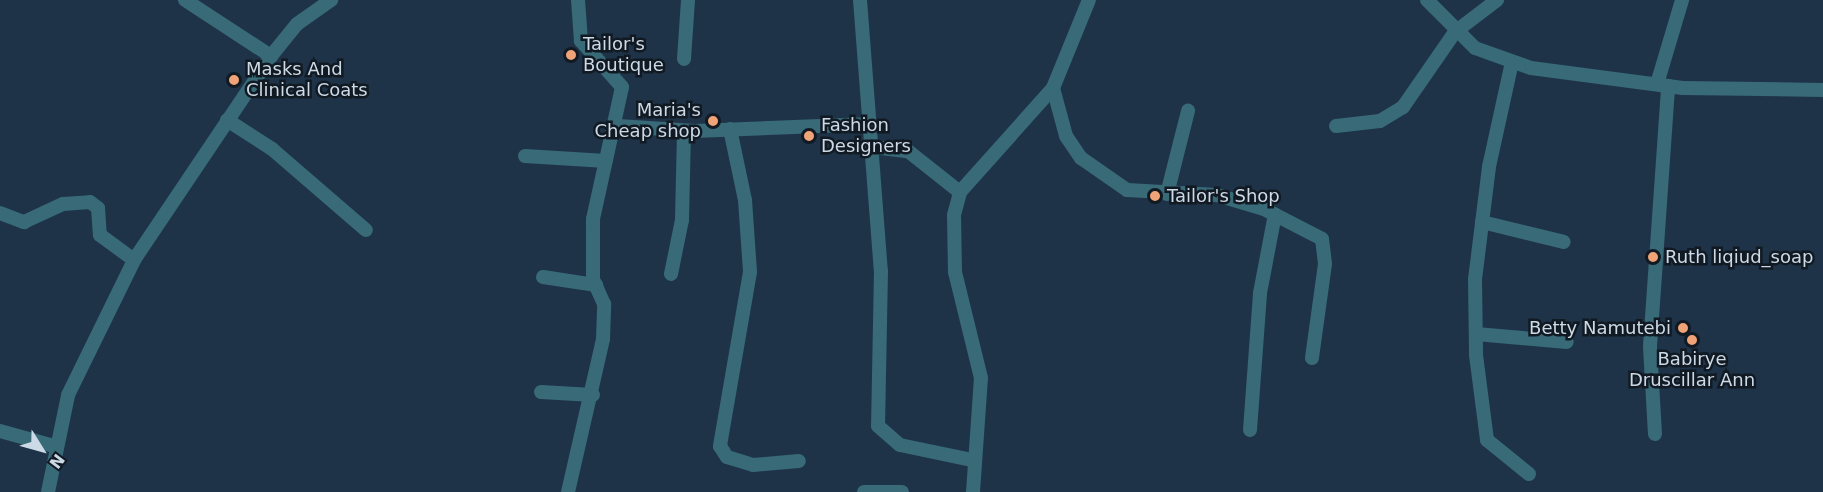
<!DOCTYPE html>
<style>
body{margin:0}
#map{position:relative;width:1823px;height:492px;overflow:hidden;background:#1e3348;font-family:"DejaVu Sans",sans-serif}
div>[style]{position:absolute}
.minor>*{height:14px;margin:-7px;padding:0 7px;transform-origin:7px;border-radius:7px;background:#386a78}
.dots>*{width:16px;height:16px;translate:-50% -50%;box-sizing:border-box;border:3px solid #111a23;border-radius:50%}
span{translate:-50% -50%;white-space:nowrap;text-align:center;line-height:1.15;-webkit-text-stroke:5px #111a23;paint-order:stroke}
.poi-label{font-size:18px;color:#ccd9e6}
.left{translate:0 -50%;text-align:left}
.right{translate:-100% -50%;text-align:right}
.north{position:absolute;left:12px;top:420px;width:60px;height:60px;-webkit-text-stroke:4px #111a23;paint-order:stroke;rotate:127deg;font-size:16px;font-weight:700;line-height:24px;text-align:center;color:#ccd9e6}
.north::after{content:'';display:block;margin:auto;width:21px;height:27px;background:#ccd9e6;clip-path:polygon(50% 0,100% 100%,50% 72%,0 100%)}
</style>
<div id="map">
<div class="minor">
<i style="left:185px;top:0;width:103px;rotate:33.1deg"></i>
<i style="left:860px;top:0;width:272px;rotate:85.6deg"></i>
<i style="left:881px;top:271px;width:155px;rotate:91.1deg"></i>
<i style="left:878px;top:426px;width:29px;rotate:41deg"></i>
<i style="left:900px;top:445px;width:74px;rotate:11.8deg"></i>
<i style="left:1427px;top:0;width:68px;rotate:45deg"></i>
<i style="left:1475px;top:48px;width:59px;rotate:19.7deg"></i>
<i style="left:1531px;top:68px;width:153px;rotate:7.5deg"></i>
<i style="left:1683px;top:88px;width:140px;rotate:0.8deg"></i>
<i style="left:684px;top:59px;width:59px;rotate:-86.1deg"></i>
<i style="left:1512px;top:62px;width:107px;rotate:102.4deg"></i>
<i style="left:1489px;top:167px;width:113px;rotate:97.1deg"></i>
<i style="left:1475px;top:279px;width:76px;rotate:89.2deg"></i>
<i style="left:1476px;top:355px;width:86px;rotate:82.6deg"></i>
<i style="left:1487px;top:440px;width:54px;rotate:39deg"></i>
<i style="left:1657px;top:84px;width:88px;rotate:-73.4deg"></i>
<i style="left:1053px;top:88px;width:50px;rotate:74.8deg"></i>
<i style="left:1066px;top:136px;width:27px;rotate:56deg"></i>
<i style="left:1081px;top:158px;width:56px;rotate:34.8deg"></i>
<i style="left:1127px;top:190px;width:90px;rotate:3.2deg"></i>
<i style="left:1217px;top:195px;width:49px;rotate:16.6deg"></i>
<i style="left:1264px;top:209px;width:65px;rotate:27.3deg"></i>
<i style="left:1322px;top:239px;width:25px;rotate:83deg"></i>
<i style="left:1325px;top:264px;width:95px;rotate:97.9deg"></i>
<i style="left:227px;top:120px;width:54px;rotate:32.8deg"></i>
<i style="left:272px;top:149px;width:124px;rotate:40.8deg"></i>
<i style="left:618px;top:126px;width:77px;rotate:3.7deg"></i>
<i style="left:695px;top:131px;width:176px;rotate:-2.3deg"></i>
<i style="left:1336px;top:126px;width:44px;rotate:-6.5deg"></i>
<i style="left:1380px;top:121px;width:27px;rotate:-31deg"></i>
<i style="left:1403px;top:107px;width:91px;rotate:-55.3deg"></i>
<i style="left:1455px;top:32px;width:53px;rotate:-37.3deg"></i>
<i style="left:730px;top:129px;width:73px;rotate:78.1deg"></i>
<i style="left:745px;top:200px;width:72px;rotate:86deg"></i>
<i style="left:750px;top:272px;width:177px;rotate:99.8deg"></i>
<i style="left:720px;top:446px;width:13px;rotate:58deg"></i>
<i style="left:727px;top:457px;width:27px;rotate:17deg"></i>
<i style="left:753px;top:465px;width:46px;rotate:-5deg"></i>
<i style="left:873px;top:147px;width:35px;rotate:7deg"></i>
<i style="left:908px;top:151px;width:66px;rotate:38.3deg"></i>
<i style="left:525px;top:156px;width:81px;rotate:3.5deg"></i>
<i style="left:1167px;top:194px;width:86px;rotate:-75.8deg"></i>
<i style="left:0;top:213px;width:26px;rotate:21deg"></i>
<i style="left:24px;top:222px;width:43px;rotate:-24.8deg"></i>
<i style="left:63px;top:204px;width:27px;rotate:-4deg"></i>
<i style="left:90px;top:202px;width:10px;rotate:37deg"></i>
<i style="left:98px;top:208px;width:27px;rotate:86deg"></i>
<i style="left:100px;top:235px;width:42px;rotate:36.3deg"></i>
<i style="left:1482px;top:222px;width:84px;rotate:13.7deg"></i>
<i style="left:671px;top:274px;width:55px;rotate:-78.5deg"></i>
<i style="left:682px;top:220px;width:89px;rotate:-88.7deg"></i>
<i style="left:543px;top:277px;width:54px;rotate:8.6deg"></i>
<i style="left:1476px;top:334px;width:91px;rotate:5deg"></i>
<i style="left:541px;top:392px;width:52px;rotate:3.3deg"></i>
<i style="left:1250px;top:430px;width:137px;rotate:-85.8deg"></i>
<i style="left:1260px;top:293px;width:80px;rotate:-79.2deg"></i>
<i style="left:0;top:431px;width:56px;rotate:15.5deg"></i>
<i style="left:1655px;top:434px;width:88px;rotate:-93.3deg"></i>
<i style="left:1650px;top:346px;width:261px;rotate:-86deg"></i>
<i style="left:48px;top:492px;width:99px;rotate:-78.3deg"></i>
<i style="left:68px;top:395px;width:150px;rotate:-63.9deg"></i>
<i style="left:134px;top:260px;width:246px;rotate:-56.1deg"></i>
<i style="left:271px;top:56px;width:41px;rotate:-50.9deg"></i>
<i style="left:297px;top:24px;width:42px;rotate:-35.2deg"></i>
<i style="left:568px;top:492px;width:157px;rotate:-77.1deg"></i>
<i style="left:603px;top:339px;width:35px;rotate:-88deg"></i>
<i style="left:604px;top:304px;width:27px;rotate:-114deg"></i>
<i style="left:593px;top:279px;width:60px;rotate:-90deg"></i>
<i style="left:593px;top:219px;width:135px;rotate:-77.6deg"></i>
<i style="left:622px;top:87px;width:62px;rotate:-131.7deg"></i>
<i style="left:581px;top:41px;width:41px;rotate:-94.2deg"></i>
<i style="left:864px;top:492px;width:38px"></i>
<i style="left:973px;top:492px;width:114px;rotate:-86deg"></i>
<i style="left:981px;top:378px;width:109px;rotate:-103.8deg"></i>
<i style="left:955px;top:272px;width:57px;rotate:-91deg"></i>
<i style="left:954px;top:215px;width:24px;rotate:-75deg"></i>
<i style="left:960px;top:192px;width:140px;rotate:-48.2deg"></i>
<i style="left:1053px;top:88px;width:95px;rotate:-67.8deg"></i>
</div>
<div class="dots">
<i style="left:571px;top:55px;background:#efa377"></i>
<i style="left:234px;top:80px;background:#efa377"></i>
<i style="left:713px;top:121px;background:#efa377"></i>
<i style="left:809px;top:136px;background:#efa377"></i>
<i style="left:1155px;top:196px;background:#efa377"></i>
<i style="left:1653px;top:257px;background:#efa377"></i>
<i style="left:1683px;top:328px;background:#efa377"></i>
<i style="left:1692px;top:340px;background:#efa377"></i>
</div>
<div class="poi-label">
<span class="left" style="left:583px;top:55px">Tailor's<br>Boutique</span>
<span class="left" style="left:246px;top:80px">Masks And<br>Clinical Coats</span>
<span class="right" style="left:701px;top:121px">Maria's<br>Cheap shop</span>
<span class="left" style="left:821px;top:136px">Fashion<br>Designers</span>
<span class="left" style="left:1167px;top:196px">Tailor's Shop</span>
<span class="left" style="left:1665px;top:257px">Ruth liqiud_soap</span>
<span class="right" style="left:1671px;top:328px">Betty Namutebi</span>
<span style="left:1692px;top:370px">Babirye<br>Druscillar Ann</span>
</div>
<div class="north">N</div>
</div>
